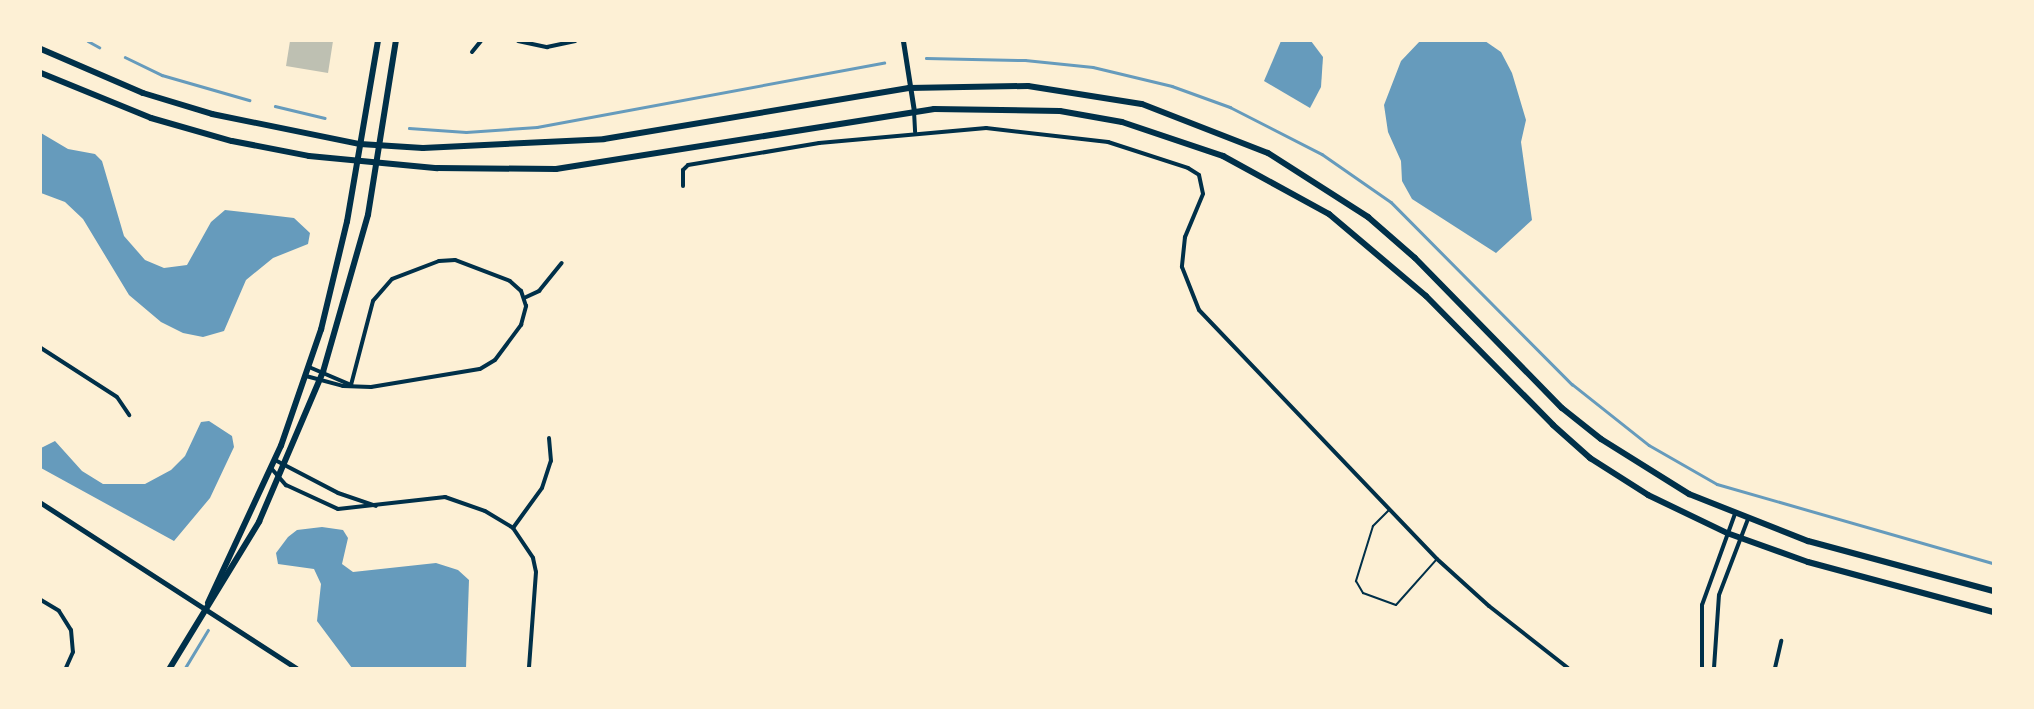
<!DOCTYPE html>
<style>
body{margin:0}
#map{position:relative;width:2034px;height:709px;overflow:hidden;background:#fdf0d5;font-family:Rubik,sans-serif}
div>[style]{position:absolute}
.water>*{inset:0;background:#669bbc}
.stream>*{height:2.5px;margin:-1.25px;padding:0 1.25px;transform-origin:1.25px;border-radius:1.25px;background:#669bbc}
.building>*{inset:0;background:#bec0b2}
.service>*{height:2px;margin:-1px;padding:0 1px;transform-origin:1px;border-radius:1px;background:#003049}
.minor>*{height:4px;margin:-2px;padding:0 2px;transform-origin:2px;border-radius:2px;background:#003049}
.tertiary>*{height:5px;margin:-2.5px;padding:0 2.5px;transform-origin:2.5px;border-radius:2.5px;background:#003049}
.secondary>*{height:5.5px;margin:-2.75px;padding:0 2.75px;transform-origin:2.75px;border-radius:2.75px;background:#003049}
.primary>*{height:6px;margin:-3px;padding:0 3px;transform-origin:3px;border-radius:3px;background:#003049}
span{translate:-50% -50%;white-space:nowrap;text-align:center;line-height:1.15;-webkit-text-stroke:4.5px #fdf0d5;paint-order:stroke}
.frame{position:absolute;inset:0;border:42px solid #fdf0d5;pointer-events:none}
</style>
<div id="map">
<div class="water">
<i style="clip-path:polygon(1281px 41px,1311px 41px,1323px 57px,1321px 87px,1310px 108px,1264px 81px)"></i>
<i style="clip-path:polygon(1420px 41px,1485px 41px,1501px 52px,1512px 73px,1526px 120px,1521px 142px,1532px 220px,1496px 253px,1412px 199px,1402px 181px,1401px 161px,1388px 132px,1384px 105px,1401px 61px)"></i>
<i style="clip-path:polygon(41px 133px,68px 149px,95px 154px,102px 161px,124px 236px,145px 260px,164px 268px,187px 265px,211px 222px,225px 210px,294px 218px,310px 233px,308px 244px,273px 258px,246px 280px,224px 331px,203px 337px,183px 333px,161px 322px,129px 295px,83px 219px,65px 202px,41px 193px)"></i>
<i style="clip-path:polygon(209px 421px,232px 436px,234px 447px,210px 498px,174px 541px,41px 468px,41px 448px,55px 441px,82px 471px,103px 484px,145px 484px,171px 470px,185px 456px,201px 422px)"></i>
<i style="clip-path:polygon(322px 527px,343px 530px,348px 538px,342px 564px,353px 572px,436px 563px,458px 570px,469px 580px,466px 668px,352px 668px,317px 621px,321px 584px,314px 569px,278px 564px,276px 553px,288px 537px,297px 530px)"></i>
</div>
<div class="stream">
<i style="left:88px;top:41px;width:13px;rotate:29deg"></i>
<i style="left:125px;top:57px;width:41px;rotate:25.9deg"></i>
<i style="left:162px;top:75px;width:91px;rotate:16deg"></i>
<i style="left:926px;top:58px;width:99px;rotate:1.2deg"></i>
<i style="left:1025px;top:60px;width:68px;rotate:5.9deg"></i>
<i style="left:1093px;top:67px;width:81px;rotate:13.5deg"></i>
<i style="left:1172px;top:86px;width:62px;rotate:19.9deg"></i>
<i style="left:1230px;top:107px;width:103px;rotate:27.1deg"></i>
<i style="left:1322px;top:154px;width:84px;rotate:34.8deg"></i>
<i style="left:1391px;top:202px;width:257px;rotate:45.2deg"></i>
<i style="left:1572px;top:384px;width:98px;rotate:38.4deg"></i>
<i style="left:1649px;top:445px;width:78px;rotate:29.8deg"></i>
<i style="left:1717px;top:484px;width:287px;rotate:16deg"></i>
<i style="left:275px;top:106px;width:51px;rotate:13.5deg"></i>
<i style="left:409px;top:128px;width:57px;rotate:4deg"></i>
<i style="left:466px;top:132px;width:71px;rotate:-4deg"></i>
<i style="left:537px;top:127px;width:353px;rotate:-10.5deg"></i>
<i style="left:185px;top:668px;width:44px;rotate:-58.8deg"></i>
</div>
<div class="building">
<i style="clip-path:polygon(290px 41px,333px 41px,328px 73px,286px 66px)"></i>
</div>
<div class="service">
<i style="left:1389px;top:510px;width:23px;rotate:135deg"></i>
<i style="left:1373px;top:526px;width:58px;rotate:107.2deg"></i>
<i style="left:1356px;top:581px;width:14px;rotate:60deg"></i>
<i style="left:1363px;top:593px;width:35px;rotate:20deg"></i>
<i style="left:1396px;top:605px;width:62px;rotate:-48.3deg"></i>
</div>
<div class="minor">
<i style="left:518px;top:41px;width:30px;rotate:12deg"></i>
<i style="left:547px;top:47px;width:29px;rotate:-12deg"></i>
<i style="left:472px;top:52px;width:14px;rotate:-51deg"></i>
<i style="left:914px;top:111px;width:21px;rotate:87deg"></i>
<i style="left:683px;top:186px;width:16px;rotate:-90deg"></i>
<i style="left:683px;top:170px;width:7px;rotate:-45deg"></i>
<i style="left:688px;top:165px;width:133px;rotate:-9.5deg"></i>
<i style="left:819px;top:143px;width:168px;rotate:-5.1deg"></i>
<i style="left:986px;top:128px;width:123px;rotate:6.5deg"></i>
<i style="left:1108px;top:142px;width:84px;rotate:18deg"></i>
<i style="left:1188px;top:168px;width:13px;rotate:32deg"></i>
<i style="left:1199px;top:175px;width:19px;rotate:78deg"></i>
<i style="left:1203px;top:194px;width:47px;rotate:112.7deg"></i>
<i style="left:1185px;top:237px;width:30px;rotate:96deg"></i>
<i style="left:1182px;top:267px;width:46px;rotate:68.4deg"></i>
<i style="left:1199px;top:310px;width:344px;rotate:46.3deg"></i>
<i style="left:1437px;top:559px;width:70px;rotate:42.1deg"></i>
<i style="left:1489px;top:606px;width:100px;rotate:38.1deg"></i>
<i style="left:524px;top:298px;width:17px;rotate:-25deg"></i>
<i style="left:539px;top:291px;width:36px;rotate:-51deg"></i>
<i style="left:41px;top:348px;width:90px;rotate:32.8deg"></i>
<i style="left:117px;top:397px;width:22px;rotate:56deg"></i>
<i style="left:309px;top:367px;width:46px;rotate:23.2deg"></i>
<i style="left:306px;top:376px;width:38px;rotate:15deg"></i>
<i style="left:343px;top:386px;width:28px;rotate:2deg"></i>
<i style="left:371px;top:387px;width:110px;rotate:-9.4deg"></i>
<i style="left:480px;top:369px;width:17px;rotate:-31deg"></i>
<i style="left:495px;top:360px;width:44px;rotate:-53.4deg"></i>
<i style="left:521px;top:325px;width:20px;rotate:-75deg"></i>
<i style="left:526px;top:306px;width:16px;rotate:-108deg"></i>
<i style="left:521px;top:291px;width:15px;rotate:-138deg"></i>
<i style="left:510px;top:281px;width:59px;rotate:-159.1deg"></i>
<i style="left:455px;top:260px;width:16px;rotate:176deg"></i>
<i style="left:439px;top:261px;width:50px;rotate:159deg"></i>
<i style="left:392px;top:279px;width:29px;rotate:131deg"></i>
<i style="left:373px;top:301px;width:87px;rotate:104.7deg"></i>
<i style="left:275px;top:460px;width:71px;rotate:27.6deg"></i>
<i style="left:338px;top:493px;width:40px;rotate:18.9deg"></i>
<i style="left:271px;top:468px;width:23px;rotate:49deg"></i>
<i style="left:286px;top:485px;width:57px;rotate:24.8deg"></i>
<i style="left:338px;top:509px;width:108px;rotate:-6.4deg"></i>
<i style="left:445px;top:497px;width:42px;rotate:19.3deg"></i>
<i style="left:485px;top:511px;width:33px;rotate:31deg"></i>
<i style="left:513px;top:528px;width:36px;rotate:56deg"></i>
<i style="left:533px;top:558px;width:14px;rotate:78deg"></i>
<i style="left:536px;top:572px;width:96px;rotate:94.2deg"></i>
<i style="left:513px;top:528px;width:49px;rotate:-54.1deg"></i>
<i style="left:542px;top:488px;width:28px;rotate:-72deg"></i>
<i style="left:551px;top:461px;width:23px;rotate:-95deg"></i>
<i style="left:41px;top:600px;width:21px;rotate:31deg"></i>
<i style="left:59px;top:611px;width:22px;rotate:58deg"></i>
<i style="left:71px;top:630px;width:22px;rotate:85deg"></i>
<i style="left:73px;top:652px;width:17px;rotate:114deg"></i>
<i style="left:1702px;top:668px;width:63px;rotate:-90deg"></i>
<i style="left:1702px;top:605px;width:97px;rotate:-70.1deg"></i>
<i style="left:1714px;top:668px;width:73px;rotate:-86.1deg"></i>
<i style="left:1719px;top:595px;width:81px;rotate:-69.1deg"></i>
<i style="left:1775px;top:668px;width:28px;rotate:-77deg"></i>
</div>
<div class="tertiary">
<i style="left:903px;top:41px;width:71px;rotate:81.1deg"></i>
<i style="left:41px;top:503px;width:304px;rotate:32.9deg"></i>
</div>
<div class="secondary">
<i style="left:208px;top:603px;width:173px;rotate:-65.1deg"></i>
<i style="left:281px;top:446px;width:123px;rotate:-71deg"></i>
<i style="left:321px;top:330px;width:111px;rotate:-76.5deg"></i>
<i style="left:347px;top:222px;width:184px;rotate:-80.3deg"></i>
<i style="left:170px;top:668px;width:171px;rotate:-58.6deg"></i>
<i style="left:259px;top:522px;width:163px;rotate:-66.9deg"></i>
<i style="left:323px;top:372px;width:163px;rotate:-74deg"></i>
<i style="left:368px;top:215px;width:176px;rotate:-80.9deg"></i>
</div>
<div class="primary">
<i style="left:41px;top:49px;width:111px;rotate:23.3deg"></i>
<i style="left:143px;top:93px;width:72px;rotate:16.9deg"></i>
<i style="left:212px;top:114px;width:151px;rotate:11.5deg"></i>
<i style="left:360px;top:144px;width:63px;rotate:3.6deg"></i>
<i style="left:423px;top:148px;width:181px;rotate:-2.8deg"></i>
<i style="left:604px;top:139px;width:309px;rotate:-9.5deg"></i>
<i style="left:909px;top:88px;width:119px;rotate:-1deg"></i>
<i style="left:1028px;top:86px;width:115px;rotate:9deg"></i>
<i style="left:1142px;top:104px;width:135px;rotate:21.3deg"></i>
<i style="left:1268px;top:153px;width:119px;rotate:32.6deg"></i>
<i style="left:1368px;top:217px;width:62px;rotate:41.1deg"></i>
<i style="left:1415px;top:258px;width:210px;rotate:45.6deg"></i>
<i style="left:1562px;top:408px;width:50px;rotate:38.5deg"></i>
<i style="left:1601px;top:439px;width:104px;rotate:32deg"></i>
<i style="left:1689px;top:494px;width:128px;rotate:21.6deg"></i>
<i style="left:1808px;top:541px;width:192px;rotate:15.1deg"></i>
<i style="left:41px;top:73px;width:119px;rotate:22.2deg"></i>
<i style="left:151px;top:118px;width:84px;rotate:15.9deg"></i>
<i style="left:232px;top:141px;width:78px;rotate:11deg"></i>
<i style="left:309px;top:156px;width:129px;rotate:5.4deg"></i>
<i style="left:437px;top:168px;width:119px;rotate:0.5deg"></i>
<i style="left:556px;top:169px;width:383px;rotate:-9deg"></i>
<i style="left:934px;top:109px;width:126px;rotate:0.9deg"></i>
<i style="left:1060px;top:111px;width:63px;rotate:10.1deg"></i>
<i style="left:1122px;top:122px;width:107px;rotate:18.6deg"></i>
<i style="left:1223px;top:156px;width:121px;rotate:28.7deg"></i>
<i style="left:1329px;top:214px;width:127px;rotate:40.2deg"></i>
<i style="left:1426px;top:296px;width:181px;rotate:45.4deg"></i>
<i style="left:1553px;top:425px;width:50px;rotate:41.7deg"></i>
<i style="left:1590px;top:458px;width:69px;rotate:32.5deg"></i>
<i style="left:1648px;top:495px;width:88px;rotate:25.7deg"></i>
<i style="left:1727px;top:533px;width:86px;rotate:19.7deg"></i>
<i style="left:1808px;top:562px;width:192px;rotate:15.1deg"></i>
</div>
<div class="frame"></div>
</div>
